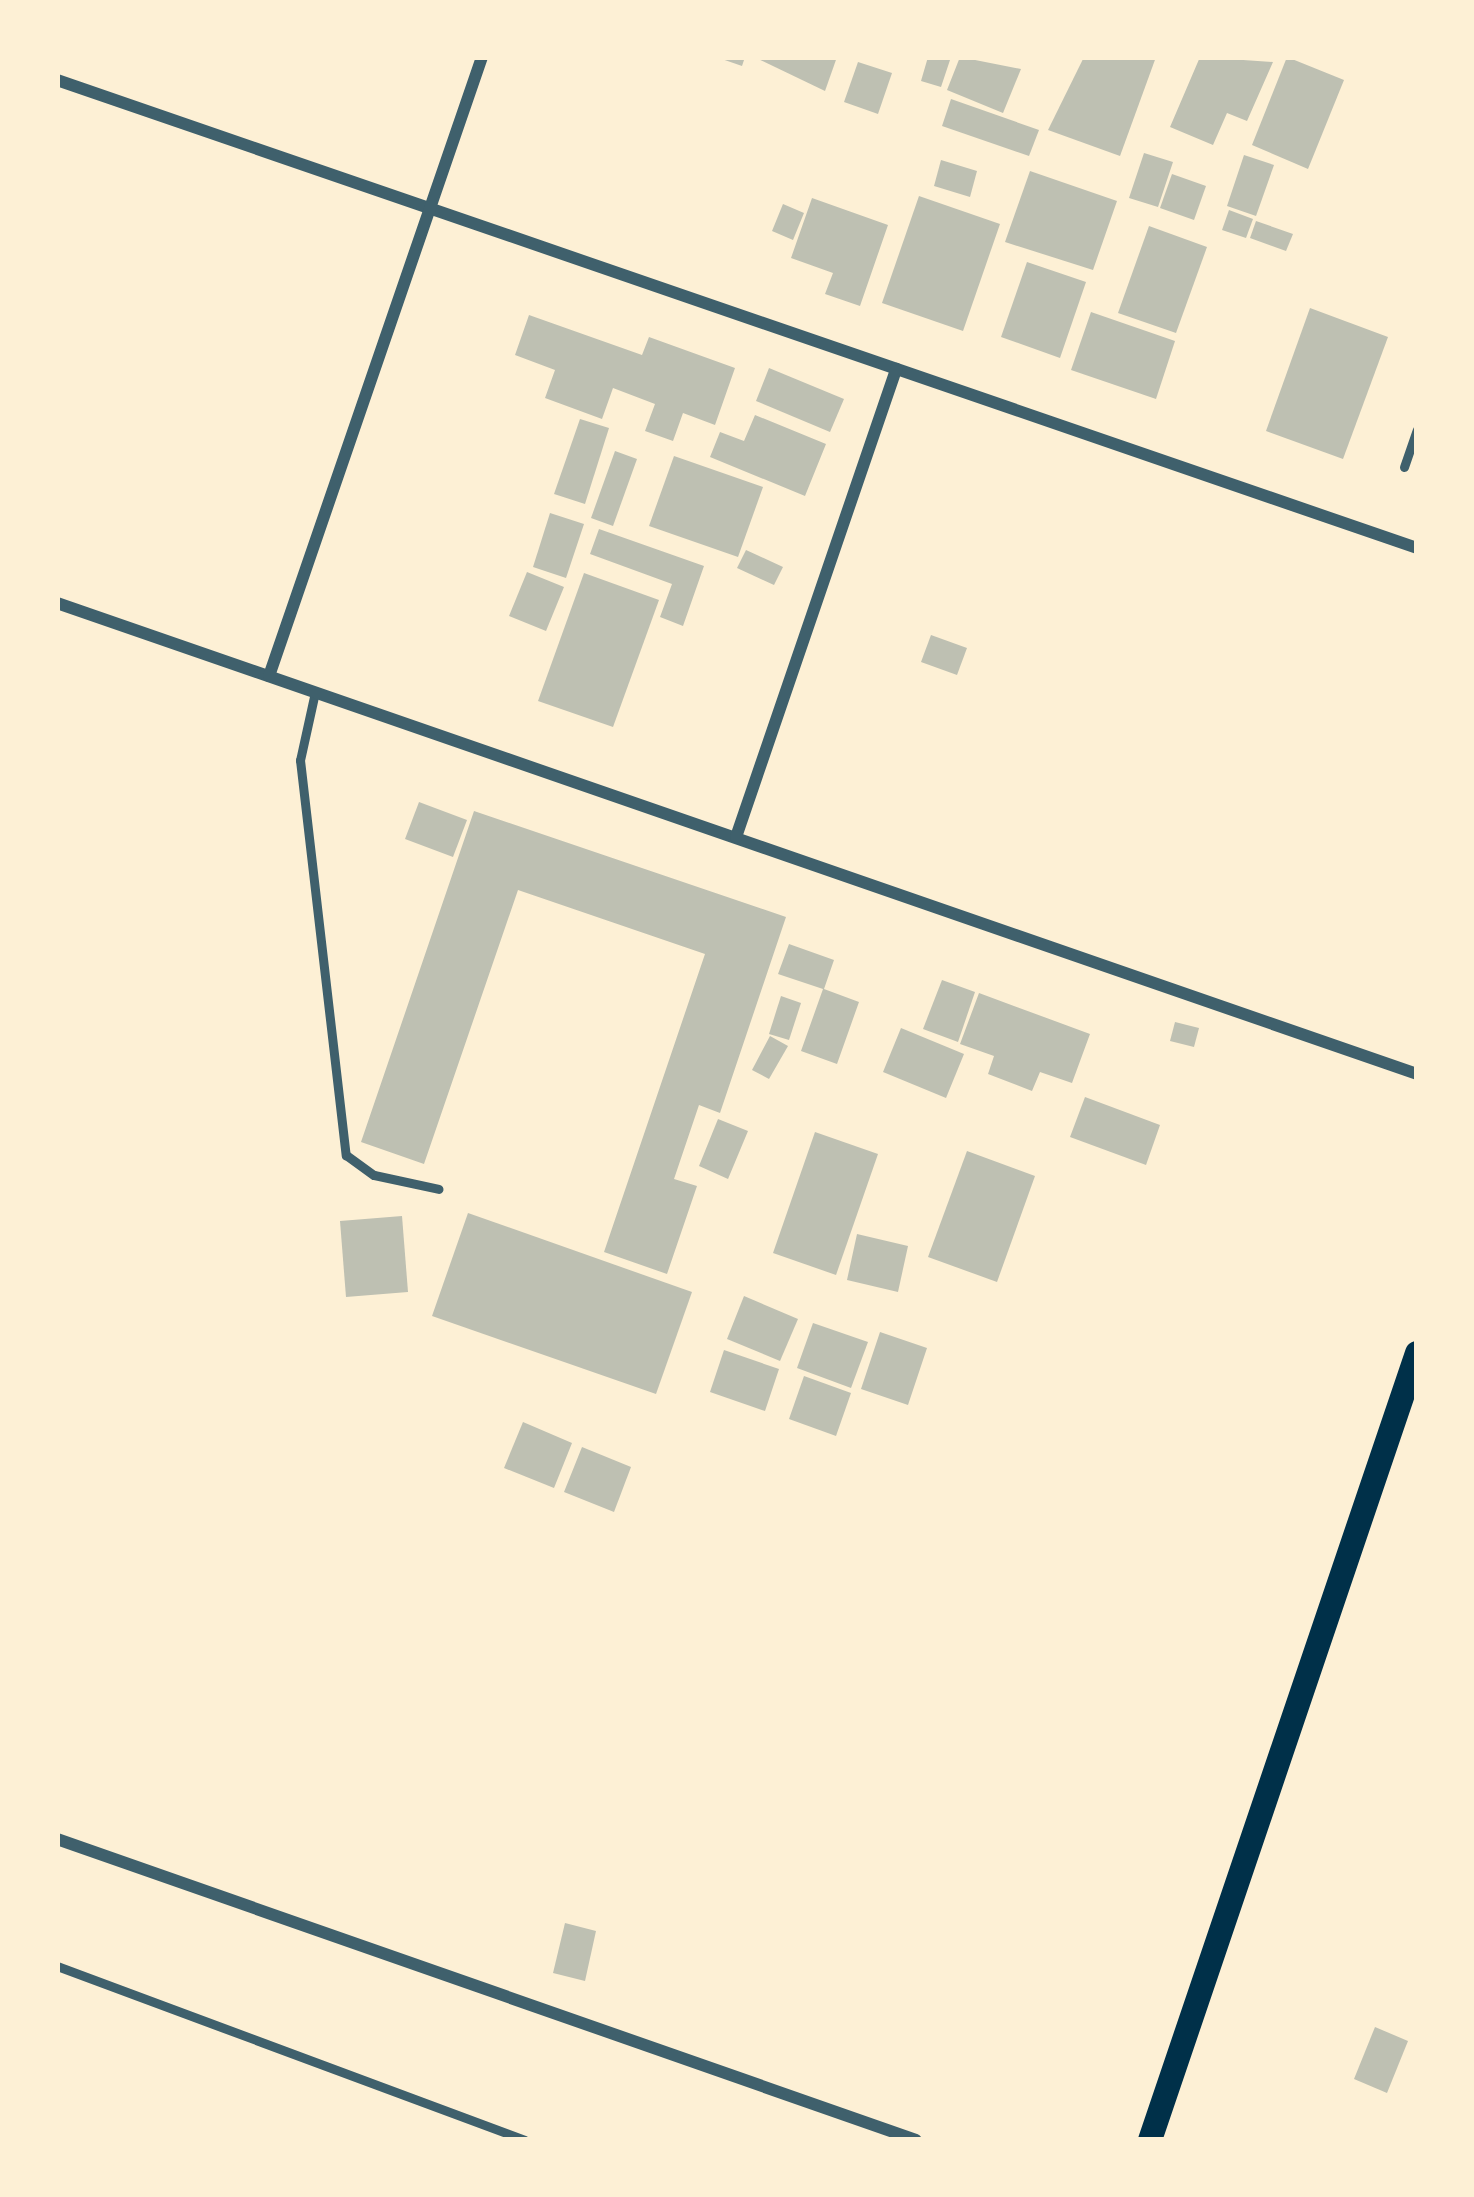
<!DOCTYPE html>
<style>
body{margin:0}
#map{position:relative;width:1474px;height:2197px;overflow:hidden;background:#fdf0d5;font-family:Signika,sans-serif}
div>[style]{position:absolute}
.building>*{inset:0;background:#bec0b2}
.service>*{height:9px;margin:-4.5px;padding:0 4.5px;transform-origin:4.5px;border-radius:4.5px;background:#3f606c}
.minor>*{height:12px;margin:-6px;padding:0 6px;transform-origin:6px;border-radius:6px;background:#3f606c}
.secondary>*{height:24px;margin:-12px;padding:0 12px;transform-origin:12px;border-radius:12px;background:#003049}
span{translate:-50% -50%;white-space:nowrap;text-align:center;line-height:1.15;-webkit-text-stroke:12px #fdf0d5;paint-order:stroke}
.frame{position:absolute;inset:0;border:60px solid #fdf0d5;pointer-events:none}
</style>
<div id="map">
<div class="building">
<i style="clip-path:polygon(716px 57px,745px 57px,742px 66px)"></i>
<i style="clip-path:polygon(754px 57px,837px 57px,825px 91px)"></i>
<i style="clip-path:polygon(928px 57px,951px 57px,941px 87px,921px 81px)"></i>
<i style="clip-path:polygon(960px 57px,1021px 69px,1003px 113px,947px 90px)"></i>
<i style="clip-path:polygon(1084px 57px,1156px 57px,1120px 156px,1048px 130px)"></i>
<i style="clip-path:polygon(1200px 57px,1273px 62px,1247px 121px,1227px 113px,1213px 145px,1170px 127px)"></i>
<i style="clip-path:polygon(1287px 57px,1344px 80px,1308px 169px,1252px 145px)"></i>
<i style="clip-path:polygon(858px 62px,892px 73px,878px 114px,844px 102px)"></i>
<i style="clip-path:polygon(951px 99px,1039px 130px,1029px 156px,942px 126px)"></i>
<i style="clip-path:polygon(1144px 153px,1173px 162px,1158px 207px,1129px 198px)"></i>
<i style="clip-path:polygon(1244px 155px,1274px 165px,1256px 216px,1227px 206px)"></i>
<i style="clip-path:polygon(941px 160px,977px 171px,970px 197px,934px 186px)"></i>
<i style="clip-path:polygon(1030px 171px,1117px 201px,1093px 270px,1005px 242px)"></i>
<i style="clip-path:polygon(1172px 174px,1206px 186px,1194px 220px,1160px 208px)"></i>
<i style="clip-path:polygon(919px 196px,1000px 224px,963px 331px,882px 303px)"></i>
<i style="clip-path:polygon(812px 198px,888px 225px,860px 306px,825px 294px,833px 273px,791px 258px)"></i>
<i style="clip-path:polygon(783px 204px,804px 213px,793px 240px,772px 231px)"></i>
<i style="clip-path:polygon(1229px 210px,1253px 219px,1246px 238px,1222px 230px)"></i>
<i style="clip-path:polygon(1256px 221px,1293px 234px,1286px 251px,1250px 238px)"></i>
<i style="clip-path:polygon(1149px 226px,1207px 247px,1176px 333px,1118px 313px)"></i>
<i style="clip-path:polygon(1027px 262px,1086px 282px,1060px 358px,1001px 337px)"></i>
<i style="clip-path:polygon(1310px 308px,1388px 337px,1343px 459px,1266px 431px)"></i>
<i style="clip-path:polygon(1091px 312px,1175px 341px,1156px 399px,1071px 370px)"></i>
<i style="clip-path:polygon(529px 315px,642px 355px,649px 337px,735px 368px,715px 425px,683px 413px,673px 441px,645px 431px,655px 404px,613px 388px,602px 419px,545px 398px,555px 370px,515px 355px)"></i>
<i style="clip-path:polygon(769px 368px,844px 399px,830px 432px,756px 401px)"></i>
<i style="clip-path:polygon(755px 415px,826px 444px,805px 496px,710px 457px,720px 432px,744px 441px)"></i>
<i style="clip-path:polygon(580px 419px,609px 428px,585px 504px,554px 494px)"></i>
<i style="clip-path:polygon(615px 451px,637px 459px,613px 526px,591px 518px)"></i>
<i style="clip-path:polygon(674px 456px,763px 487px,738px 557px,649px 526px)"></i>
<i style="clip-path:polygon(550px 513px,584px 524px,566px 578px,533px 567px)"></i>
<i style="clip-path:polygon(599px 529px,704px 566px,683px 626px,660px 617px,672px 584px,590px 554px)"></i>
<i style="clip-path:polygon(746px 550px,783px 567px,774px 585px,737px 568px)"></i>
<i style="clip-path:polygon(527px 572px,564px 587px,546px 631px,509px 616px)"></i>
<i style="clip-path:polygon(584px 573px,659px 600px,613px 727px,538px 701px)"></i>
<i style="clip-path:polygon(931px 635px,967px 648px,957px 675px,921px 662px)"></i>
<i style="clip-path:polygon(419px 802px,467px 820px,453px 857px,405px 839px)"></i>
<i style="clip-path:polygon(474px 811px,786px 917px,720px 1113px,699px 1105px,674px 1179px,697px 1186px,667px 1274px,604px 1252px,705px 954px,518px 890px,424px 1164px,361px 1142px)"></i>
<i style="clip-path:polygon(789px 944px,834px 960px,824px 989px,859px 1002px,837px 1064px,801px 1051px,823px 989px,778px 974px)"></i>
<i style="clip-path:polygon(942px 980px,975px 992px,958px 1042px,923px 1029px)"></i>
<i style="clip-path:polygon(979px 993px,1090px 1034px,1072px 1083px,1040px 1072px,1032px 1091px,988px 1074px,994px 1056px,960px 1044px)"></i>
<i style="clip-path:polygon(781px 996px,801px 1003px,789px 1040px,769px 1034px)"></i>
<i style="clip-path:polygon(1175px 1022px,1199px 1028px,1194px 1047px,1170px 1041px)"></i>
<i style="clip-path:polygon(901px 1028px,964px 1054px,946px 1098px,883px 1072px)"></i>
<i style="clip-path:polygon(770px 1036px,788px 1046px,769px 1079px,752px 1070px)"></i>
<i style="clip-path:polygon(1085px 1097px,1160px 1125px,1146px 1165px,1070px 1137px)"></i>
<i style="clip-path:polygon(718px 1119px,748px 1131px,728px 1179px,699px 1166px)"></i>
<i style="clip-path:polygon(815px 1132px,878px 1154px,836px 1275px,773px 1253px)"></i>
<i style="clip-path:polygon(967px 1151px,1035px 1176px,997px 1282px,928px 1257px)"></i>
<i style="clip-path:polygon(468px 1213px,692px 1292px,656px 1394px,432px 1316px)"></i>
<i style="clip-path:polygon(402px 1216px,408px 1292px,346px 1297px,340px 1221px)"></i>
<i style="clip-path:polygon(857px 1234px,908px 1246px,898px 1292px,847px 1280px)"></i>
<i style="clip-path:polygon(744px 1296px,798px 1319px,780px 1361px,727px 1339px)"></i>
<i style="clip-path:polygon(813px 1323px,868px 1342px,851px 1388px,797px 1368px)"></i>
<i style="clip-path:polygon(880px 1332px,927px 1348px,908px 1405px,861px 1389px)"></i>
<i style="clip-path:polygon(724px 1350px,779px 1369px,765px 1411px,710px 1392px)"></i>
<i style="clip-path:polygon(804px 1376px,851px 1393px,836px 1436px,789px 1419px)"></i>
<i style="clip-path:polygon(523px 1422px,572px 1443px,554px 1488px,504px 1468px)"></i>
<i style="clip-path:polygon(582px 1447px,631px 1467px,614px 1512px,564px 1492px)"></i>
<i style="clip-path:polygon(565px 1923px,596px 1931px,585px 1981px,553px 1973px)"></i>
<i style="clip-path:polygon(1375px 2027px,1408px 2041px,1387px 2093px,1354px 2079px)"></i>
</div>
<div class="service">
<i style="left:1404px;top:467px;width:39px;rotate:-71deg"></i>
<i style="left:315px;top:692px;width:70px;rotate:102.4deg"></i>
<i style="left:300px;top:760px;width:398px;rotate:83.4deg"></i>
<i style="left:346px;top:1155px;width:34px;rotate:36deg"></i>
<i style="left:374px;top:1175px;width:66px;rotate:12.2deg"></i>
<i style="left:57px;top:1966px;width:499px;rotate:20.4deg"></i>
</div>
<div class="minor">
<i style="left:57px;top:80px;width:1438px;rotate:18.99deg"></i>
<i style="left:57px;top:603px;width:1439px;rotate:19.1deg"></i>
<i style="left:269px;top:676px;width:655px;rotate:-71.01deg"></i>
<i style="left:736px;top:837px;width:495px;rotate:-71.1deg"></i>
<i style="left:57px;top:1839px;width:910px;rotate:19.31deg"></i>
</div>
<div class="secondary">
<i style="left:1150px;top:2140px;width:831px;rotate:-71.26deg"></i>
</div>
<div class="frame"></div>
</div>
